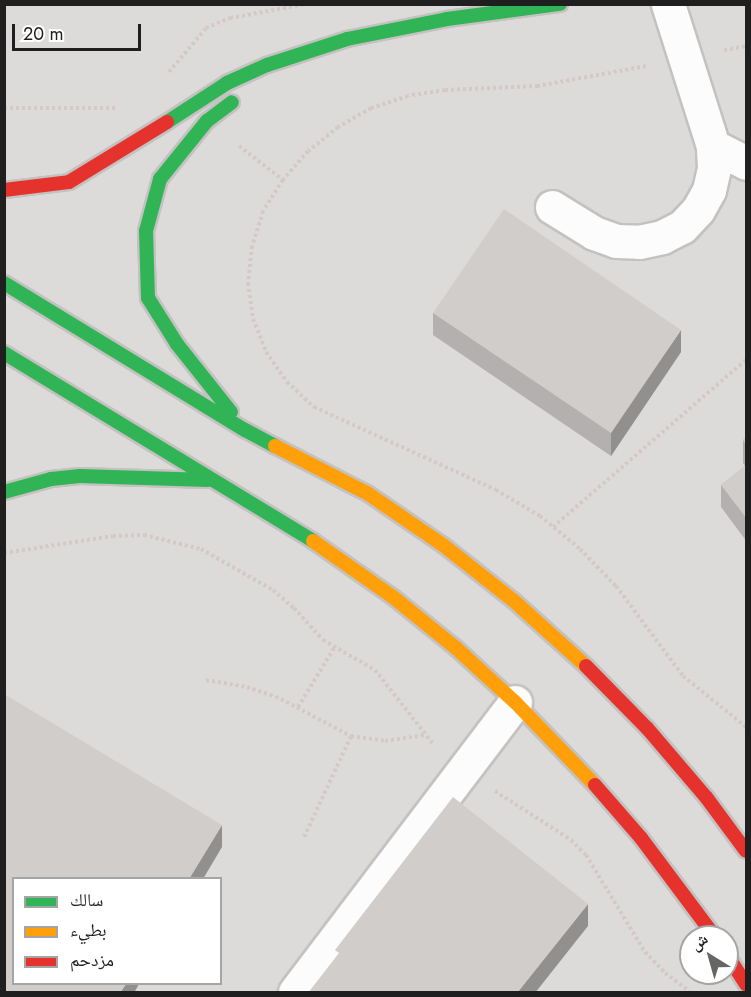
<!DOCTYPE html>
<meta charset="utf-8">
<style>
body{margin:0}
#map{position:relative;width:751px;height:997px;overflow:hidden;background:#edebe8;font-family:Jost,"Noto Naskh Arabic",sans-serif}
div>[style]{position:absolute}
.residential>*{inset:0;background:#dcdbd9}
.path>*{height:4px;margin-top:-2px;transform-origin:0;background:repeating-linear-gradient(90deg,#d5c9c7 0 3px,transparent 0 6px)}
.roads{filter:drop-shadow(2px 0 #c3c2c0) drop-shadow(-2px 0 #c3c2c0) drop-shadow(0 2px #c3c2c0) drop-shadow(0 -2px #c3c2c0)}
.street>*{height:33px;margin:-16.5px;padding:0 16.5px;transform-origin:16.5px;border-radius:16.5px;background:#fcfcfc}
.fast>*{height:14px;margin:-7px;padding:0 7px;transform-origin:7px;border-radius:7px;background:#30b455}
.slow>*{height:14px;margin:-7px;padding:0 7px;transform-origin:7px;border-radius:7px;background:#ff9f0a}
.jam>*{height:14px;margin:-7px;padding:0 7px;transform-origin:7px;border-radius:7px;background:#e5322d}
.wall>*{inset:0;background:#b3b0af}
.shaded-wall>*{inset:0;background:#92908e}
.building>*{inset:0;background:#d0cdcb}
span{translate:-50% -50%;white-space:nowrap;text-align:center;line-height:1.15;-webkit-text-stroke:6px #fff;paint-order:stroke}
.frame{position:absolute;inset:0;border:6px solid #1f1f1f;pointer-events:none}
.legend{position:absolute;left:12px;top:877px;width:210px;height:108px;box-sizing:border-box;background:#fff;border:2px solid #a5a5a5;margin:0;padding:8px 10px;list-style:none;font-size:18px;color:#1f1f1f}
.legend li{display:flex;align-items:center;gap:12px;height:30px}
.legend b{width:30px;border:2px solid #a5a5a5}
.north{position:absolute;left:679px;top:925px;width:60px;height:60px;box-sizing:border-box;background:#fff;border:2px solid #a5a5a5;border-radius:50%;rotate:323deg;font-size:16px;font-weight:700;line-height:24px;text-align:center;color:#1f1f1f}
.north::after{content:'';display:block;margin:auto;width:21px;height:27px;background:#676665;clip-path:polygon(50% 0,100% 100%,50% 72%,0 100%)}
.scale{position:absolute;left:12px;top:24px;width:129px;height:27px;box-sizing:border-box;border:3px solid #1f1f1f;border-top:0;padding-left:8px;font-size:18px;line-height:21px;white-space:nowrap;color:#1f1f1f;-webkit-text-stroke:4px #fff;paint-order:stroke}
</style>
<div id="map">
<div class="residential">
<i style="clip-path:polygon(evenodd,5px 5px,746px 5px,746px 992px,5px 992px,5px 5px,14px 878px,220px 878px,220px 984px,14px 984px,14px 878px,5px 5px,691px 937px,727px 937px,727px 973px,691px 973px,691px 937px)"></i>
</div>
<div class="path">
<i style="left:724px;top:50px;width:22px;rotate:-10deg"></i>
<i style="left:646px;top:66px;width:110px;rotate:169.5deg"></i>
<i style="left:538px;top:86px;width:93px;rotate:177.5deg"></i>
<i style="left:445px;top:90px;width:37px;rotate:171deg"></i>
<i style="left:408px;top:96px;width:39px;rotate:162deg"></i>
<i style="left:371px;top:108px;width:38px;rotate:150deg"></i>
<i style="left:338px;top:127px;width:38px;rotate:141deg"></i>
<i style="left:308px;top:151px;width:38px;rotate:131deg"></i>
<i style="left:283px;top:180px;width:37px;rotate:123deg"></i>
<i style="left:263px;top:211px;width:37px;rotate:107deg"></i>
<i style="left:252px;top:246px;width:37px;rotate:96deg"></i>
<i style="left:248px;top:283px;width:36px;rotate:82deg"></i>
<i style="left:253px;top:319px;width:35px;rotate:68deg"></i>
<i style="left:266px;top:352px;width:37px;rotate:55deg"></i>
<i style="left:287px;top:382px;width:37px;rotate:43deg"></i>
<i style="left:314px;top:407px;width:200px;rotate:24.5deg"></i>
<i style="left:496px;top:490px;width:51px;rotate:30.6deg"></i>
<i style="left:540px;top:516px;width:52px;rotate:39.5deg"></i>
<i style="left:580px;top:549px;width:52px;rotate:45.8deg"></i>
<i style="left:616px;top:586px;width:112px;rotate:53.3deg"></i>
<i style="left:683px;top:676px;width:81px;rotate:39deg"></i>
<i style="left:169px;top:72px;width:57px;rotate:-49.9deg"></i>
<i style="left:206px;top:28px;width:26px;rotate:-23deg"></i>
<i style="left:230px;top:18px;width:77px;rotate:-10.4deg"></i>
<i style="left:4px;top:108px;width:111px"></i>
<i style="left:239px;top:146px;width:56px;rotate:37.7deg"></i>
<i style="left:553px;top:527px;width:255px;rotate:-40.9deg"></i>
<i style="left:4px;top:553px;width:110px;rotate:-8.9deg"></i>
<i style="left:113px;top:536px;width:31px;rotate:-2deg"></i>
<i style="left:144px;top:535px;width:59px;rotate:13.8deg"></i>
<i style="left:201px;top:549px;width:83px;rotate:29.7deg"></i>
<i style="left:273px;top:590px;width:28px;rotate:41deg"></i>
<i style="left:294px;top:608px;width:43px;rotate:47.8deg"></i>
<i style="left:323px;top:640px;width:60px;rotate:30deg"></i>
<i style="left:375px;top:670px;width:95px;rotate:51.8deg"></i>
<i style="left:206px;top:680px;width:42px;rotate:9.7deg"></i>
<i style="left:247px;top:687px;width:36px;rotate:19deg"></i>
<i style="left:281px;top:699px;width:79px;rotate:27.9deg"></i>
<i style="left:351px;top:736px;width:34px;rotate:8deg"></i>
<i style="left:385px;top:741px;width:40px;rotate:-8.5deg"></i>
<i style="left:298px;top:707px;width:69px;rotate:-58.6deg"></i>
<i style="left:495px;top:791px;width:90px;rotate:32.8deg"></i>
<i style="left:571px;top:840px;width:21px;rotate:45deg"></i>
<i style="left:586px;top:855px;width:114px;rotate:58.7deg"></i>
<i style="left:645px;top:952px;width:29px;rotate:46deg"></i>
<i style="left:665px;top:973px;width:31px;rotate:37deg"></i>
<i style="left:304px;top:837px;width:111px;rotate:-65deg"></i>
</div>
<div class="roads">
<div class="street">
<i style="left:713px;top:146px;width:37px;rotate:27deg"></i>
<i style="left:552px;top:207px;width:49px;rotate:31.8deg"></i>
<i style="left:594px;top:233px;width:23px;rotate:20deg"></i>
<i style="left:616px;top:241px;width:23px;rotate:2deg"></i>
<i style="left:639px;top:242px;width:24px;rotate:-12deg"></i>
<i style="left:662px;top:237px;width:22px;rotate:-27deg"></i>
<i style="left:682px;top:227px;width:23px;rotate:-47deg"></i>
<i style="left:698px;top:210px;width:23px;rotate:-61deg"></i>
<i style="left:709px;top:190px;width:23px;rotate:-77deg"></i>
<i style="left:714px;top:168px;width:22px;rotate:-93deg"></i>
<i style="left:713px;top:146px;width:149px;rotate:-107.6deg"></i>
<i style="left:295px;top:992px;width:364px;rotate:-52.8deg"></i>
</div>
<div class="fast">
<i style="left:167px;top:122px;width:72px;rotate:-33deg"></i>
<i style="left:227px;top:83px;width:44px;rotate:-24.2deg"></i>
<i style="left:267px;top:65px;width:84px;rotate:-18deg"></i>
<i style="left:347px;top:39px;width:102px;rotate:-11.3deg"></i>
<i style="left:447px;top:19px;width:114px;rotate:-7.6deg"></i>
<i style="left:4px;top:283px;width:282px;rotate:31.4deg"></i>
<i style="left:245px;top:430px;width:34px;rotate:28deg"></i>
<i style="left:4px;top:353px;width:362px;rotate:31.3deg"></i>
<i style="left:231px;top:412px;width:87px;rotate:-128.5deg"></i>
<i style="left:177px;top:344px;width:54px;rotate:-122.2deg"></i>
<i style="left:148px;top:298px;width:67px;rotate:-91.7deg"></i>
<i style="left:146px;top:231px;width:54px;rotate:-74.9deg"></i>
<i style="left:160px;top:179px;width:75px;rotate:-51deg"></i>
<i style="left:207px;top:121px;width:31px;rotate:-37deg"></i>
<i style="left:4px;top:492px;width:49px;rotate:-15.5deg"></i>
<i style="left:51px;top:479px;width:29px;rotate:-6deg"></i>
<i style="left:80px;top:476px;width:128px;rotate:1.8deg"></i>
</div>
<div class="slow">
<i style="left:275px;top:446px;width:103px;rotate:27.1deg"></i>
<i style="left:367px;top:493px;width:92px;rotate:34.4deg"></i>
<i style="left:443px;top:545px;width:90px;rotate:38.3deg"></i>
<i style="left:514px;top:601px;width:97px;rotate:42.1deg"></i>
<i style="left:313px;top:541px;width:98px;rotate:35deg"></i>
<i style="left:393px;top:597px;width:81px;rotate:39deg"></i>
<i style="left:456px;top:648px;width:80px;rotate:42.5deg"></i>
<i style="left:515px;top:702px;width:115px;rotate:46.1deg"></i>
</div>
<div class="jam">
<i style="left:4px;top:190px;width:65px;rotate:-7deg"></i>
<i style="left:69px;top:182px;width:115px;rotate:-31.5deg"></i>
<i style="left:586px;top:666px;width:87px;rotate:45.5deg"></i>
<i style="left:647px;top:728px;width:91px;rotate:49.5deg"></i>
<i style="left:706px;top:797px;width:67px;rotate:53.5deg"></i>
<i style="left:595px;top:785px;width:70px;rotate:49deg"></i>
<i style="left:641px;top:838px;width:124px;rotate:53.2deg"></i>
<i style="left:727px;top:955px;width:35px;rotate:57deg"></i>
</div>
</div>
<div class="wall">
<i style="clip-path:polygon(433px 313px,681px 352px,611px 456px,433px 335px)"></i>
<i style="clip-path:polygon(747px 437px,747px 542px,721px 507px,721px 485px,745px 466px,743px 463px,743px 440px)"></i>
</div>
<div class="shaded-wall">
<i style="clip-path:polygon(681px 330px,681px 352px,611px 456px,611px 433px)"></i>
<i style="clip-path:polygon(222px 825px,222px 847px,203px 879px,189px 879px)"></i>
<i style="clip-path:polygon(588px 904px,588px 926px,535px 993px,517px 993px)"></i>
<i style="clip-path:polygon(126px 984px,139px 984px,134px 993px,120px 993px)"></i>
</div>
<div class="building">
<i style="clip-path:polygon(504px 209px,681px 330px,611px 433px,433px 313px)"></i>
<i style="clip-path:polygon(747px 437px,747px 446px,743px 440px)"></i>
<i style="clip-path:polygon(747px 464px,747px 519px,721px 485px)"></i>
<i style="clip-path:polygon(4px 694px,222px 825px,189px 879px,14px 879px,14px 984px,126px 984px,120px 993px,4px 993px)"></i>
<i style="clip-path:polygon(453px 797px,588px 904px,517px 993px,308px 993px,339px 953px,335px 950px)"></i>
</div>
<div class="frame"></div>
<ul class="legend">
<li><b style="height:8px;background:#30b455"></b>سالك</li>
<li><b style="height:8px;background:#ff9f0a"></b>بطيء</li>
<li><b style="height:8px;background:#e5322d"></b>مزدحم</li>
</ul>
<div class="north">ش</div>
<div class="scale">20 m</div>
</div>
